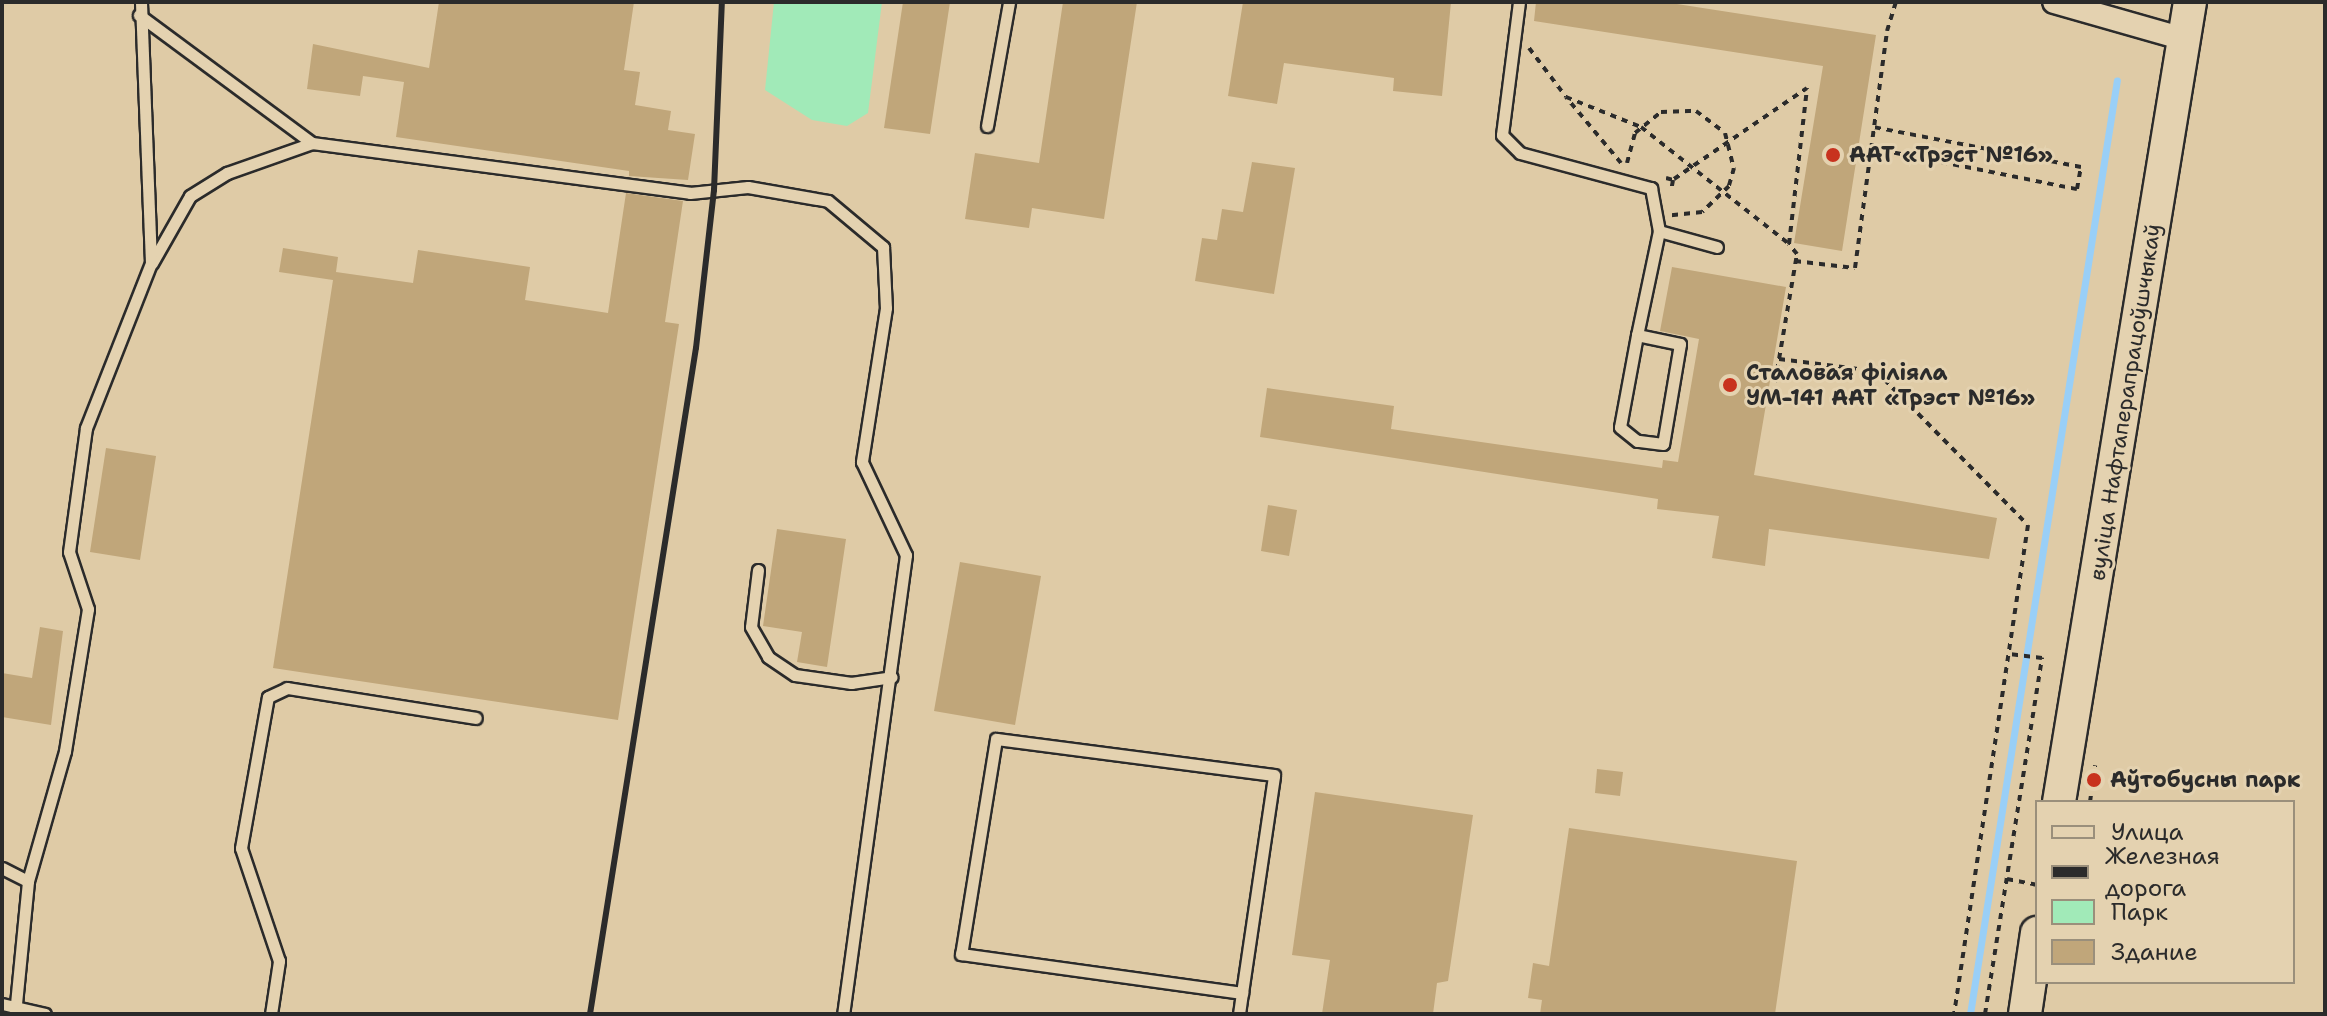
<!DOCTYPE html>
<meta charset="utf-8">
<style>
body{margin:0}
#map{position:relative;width:2327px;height:1016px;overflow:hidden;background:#dfcba6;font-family:"Shantell Sans",sans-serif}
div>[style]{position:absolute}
.green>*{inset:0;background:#a1eab8}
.stream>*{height:7px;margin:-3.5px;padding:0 3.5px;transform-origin:3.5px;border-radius:3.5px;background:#99cff7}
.building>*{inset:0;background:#c0a67a}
.path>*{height:4px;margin-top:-2px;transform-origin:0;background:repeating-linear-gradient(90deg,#2b2b2b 0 6px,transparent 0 12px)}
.roads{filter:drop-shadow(2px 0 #2b2b2b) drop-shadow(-2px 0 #2b2b2b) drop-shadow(0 2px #2b2b2b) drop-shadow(0 -2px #2b2b2b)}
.lane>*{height:11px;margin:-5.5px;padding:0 5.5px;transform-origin:5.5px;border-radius:5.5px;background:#e4d2b0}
.street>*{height:22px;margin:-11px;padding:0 11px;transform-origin:11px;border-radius:11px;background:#e4d2b0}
.secondary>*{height:32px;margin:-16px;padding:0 16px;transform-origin:16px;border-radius:16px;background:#e4d2b0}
.rail>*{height:6px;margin:-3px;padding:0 3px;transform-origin:3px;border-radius:3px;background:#2b2b2b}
.dots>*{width:22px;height:22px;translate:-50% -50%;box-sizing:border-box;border:4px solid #e4d2b0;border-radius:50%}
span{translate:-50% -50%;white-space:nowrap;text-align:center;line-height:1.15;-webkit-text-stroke:6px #e4d2b0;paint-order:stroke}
.poi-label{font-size:22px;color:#2b2b2b;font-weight:700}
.left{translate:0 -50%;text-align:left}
.street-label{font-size:22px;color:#2b2b2b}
.frame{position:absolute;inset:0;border:4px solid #2b2b2b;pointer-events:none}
.legend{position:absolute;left:2035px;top:800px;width:260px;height:184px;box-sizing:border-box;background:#e4d2b0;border:2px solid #9a8f7b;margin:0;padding:10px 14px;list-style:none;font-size:24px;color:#2b2b2b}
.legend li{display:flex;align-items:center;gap:16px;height:40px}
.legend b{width:40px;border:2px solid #9a8f7b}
</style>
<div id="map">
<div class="green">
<i style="clip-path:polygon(774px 2px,882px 2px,868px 113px,847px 126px,812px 120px,765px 90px)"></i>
</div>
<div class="stream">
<i style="left:1970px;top:1014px;width:945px;rotate:-81.06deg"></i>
</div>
<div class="building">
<i style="clip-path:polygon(439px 2px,634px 2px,624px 70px,640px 72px,635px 105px,671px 111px,668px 130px,695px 134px,688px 180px,629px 176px,629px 171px,396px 137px,404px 82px,363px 76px,360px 96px,307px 89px,313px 44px,429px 68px)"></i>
<i style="clip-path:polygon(903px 2px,950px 2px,930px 134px,884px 128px)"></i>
<i style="clip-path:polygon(1063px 2px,1137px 2px,1104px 219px,1032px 208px,1029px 228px,965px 219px,975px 153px,1039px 163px)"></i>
<i style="clip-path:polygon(1243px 2px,1451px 2px,1442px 96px,1393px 91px,1394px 78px,1284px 63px,1277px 104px,1228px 96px)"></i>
<i style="clip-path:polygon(1536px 2px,1664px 2px,1876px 35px,1842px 251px,1794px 243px,1823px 66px,1534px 21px)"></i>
<i style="clip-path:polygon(1252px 162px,1295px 168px,1274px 294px,1195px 281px,1202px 238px,1217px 240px,1222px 209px,1243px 212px)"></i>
<i style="clip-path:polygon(626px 193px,683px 201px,665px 322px,679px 324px,618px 720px,273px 668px,333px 280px,279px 272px,283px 248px,338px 257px,336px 272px,413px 283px,418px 250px,530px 267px,525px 300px,608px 313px)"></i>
<i style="clip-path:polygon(1672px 267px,1786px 287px,1754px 475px,1997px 518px,1989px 559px,1769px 529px,1765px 566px,1712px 558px,1719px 516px,1657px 509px,1658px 499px,1260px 437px,1267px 388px,1394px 406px,1391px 429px,1662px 468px,1663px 460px,1678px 462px,1699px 339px,1660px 331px)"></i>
<i style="clip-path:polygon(106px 448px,156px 456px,140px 560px,90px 552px)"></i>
<i style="clip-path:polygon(1268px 505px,1297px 510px,1289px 556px,1261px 551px)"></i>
<i style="clip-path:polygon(777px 529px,846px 539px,827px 667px,797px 662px,802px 632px,763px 626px)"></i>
<i style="clip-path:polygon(960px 562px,1041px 576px,1015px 725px,934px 711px)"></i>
<i style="clip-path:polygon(40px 627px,63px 631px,51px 725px,2px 717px,2px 673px,32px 678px)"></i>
<i style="clip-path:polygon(1597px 769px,1623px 772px,1620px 796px,1595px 793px)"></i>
<i style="clip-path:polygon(1315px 792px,1473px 815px,1448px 981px,1437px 983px,1433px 1014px,1322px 1014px,1330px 960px,1292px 955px)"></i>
<i style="clip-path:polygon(1569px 828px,1797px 861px,1775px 1014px,1540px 1014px,1542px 1000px,1528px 998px,1533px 963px,1549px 966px)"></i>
</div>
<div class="path">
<i style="left:1529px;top:48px;width:61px;rotate:52.9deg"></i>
<i style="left:1871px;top:148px;width:210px;rotate:11.3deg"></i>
<i style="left:2077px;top:189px;width:22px;rotate:-80deg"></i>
<i style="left:2081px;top:167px;width:211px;rotate:-169.1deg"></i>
<i style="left:1621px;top:163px;width:86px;rotate:-129.8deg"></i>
<i style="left:1566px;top:97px;width:81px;rotate:21.8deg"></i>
<i style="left:1641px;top:127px;width:189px;rotate:38.3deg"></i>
<i style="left:1789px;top:244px;width:157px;rotate:-83.4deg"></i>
<i style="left:1627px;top:163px;width:31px;rotate:-75deg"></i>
<i style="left:1635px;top:133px;width:33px;rotate:-39deg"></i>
<i style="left:1661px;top:112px;width:35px;rotate:-2deg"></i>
<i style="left:1696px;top:111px;width:36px;rotate:37deg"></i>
<i style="left:1725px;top:133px;width:36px;rotate:76deg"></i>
<i style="left:1734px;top:168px;width:19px;rotate:106deg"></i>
<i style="left:1729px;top:186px;width:37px;rotate:136deg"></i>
<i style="left:1702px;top:212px;width:31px;rotate:174deg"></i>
<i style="left:1666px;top:178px;width:7px;rotate:16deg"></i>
<i style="left:1673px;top:180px;width:11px;rotate:100deg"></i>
<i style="left:1674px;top:179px;width:161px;rotate:-34.4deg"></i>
<i style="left:1795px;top:261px;width:60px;rotate:6.7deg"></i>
<i style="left:1855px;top:268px;width:239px;rotate:-82.3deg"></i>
<i style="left:1887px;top:31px;width:30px;rotate:-73deg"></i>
<i style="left:1779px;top:359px;width:98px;rotate:7.1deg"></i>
<i style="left:1876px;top:371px;width:216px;rotate:45.4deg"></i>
<i style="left:2028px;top:525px;width:495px;rotate:98.6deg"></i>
<i style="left:1771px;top:406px;width:154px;rotate:-80.3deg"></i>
<i style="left:1797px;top:254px;width:13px;rotate:-129deg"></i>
<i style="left:2090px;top:802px;width:37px;rotate:-82deg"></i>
<i style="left:2007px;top:879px;width:31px;rotate:11deg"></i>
<i style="left:1985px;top:1014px;width:361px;rotate:-80.9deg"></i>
<i style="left:2042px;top:658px;width:33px;rotate:-173deg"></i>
</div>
<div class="roads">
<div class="lane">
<i style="left:1519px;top:2px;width:134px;rotate:97.3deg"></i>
<i style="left:1502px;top:135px;width:25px;rotate:45deg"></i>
<i style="left:1520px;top:153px;width:136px;rotate:15deg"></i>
<i style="left:1651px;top:188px;width:44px;rotate:79.5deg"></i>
<i style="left:1659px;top:231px;width:106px;rotate:101.9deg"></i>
<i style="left:139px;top:15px;width:215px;rotate:36.5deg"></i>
<i style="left:312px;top:143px;width:381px;rotate:7.5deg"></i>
<i style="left:690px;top:193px;width:58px;rotate:-5.9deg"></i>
<i style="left:748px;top:187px;width:81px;rotate:9.9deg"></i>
<i style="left:828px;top:201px;width:72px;rotate:39.9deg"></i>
<i style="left:883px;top:247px;width:61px;rotate:87.2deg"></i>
<i style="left:886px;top:308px;width:156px;rotate:98.9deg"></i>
<i style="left:862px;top:462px;width:103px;rotate:64.7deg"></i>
<i style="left:906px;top:555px;width:463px;rotate:97.8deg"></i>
<i style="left:987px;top:126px;width:126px;rotate:-79.9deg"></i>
<i style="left:1659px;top:231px;width:60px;rotate:15.4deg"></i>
<i style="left:152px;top:263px;width:77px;rotate:-60.4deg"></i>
<i style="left:190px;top:196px;width:44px;rotate:-31.9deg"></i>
<i style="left:227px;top:173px;width:90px;rotate:-19.4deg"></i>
<i style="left:1637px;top:335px;width:44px;rotate:11.8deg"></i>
<i style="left:1680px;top:344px;width:101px;rotate:99.6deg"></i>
<i style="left:1663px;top:444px;width:26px;rotate:-173deg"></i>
<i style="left:1637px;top:441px;width:22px;rotate:-141deg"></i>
<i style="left:1620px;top:427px;width:94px;rotate:-79.5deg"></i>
<i style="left:758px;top:570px;width:57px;rotate:97deg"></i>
<i style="left:751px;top:627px;width:34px;rotate:60deg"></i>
<i style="left:768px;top:657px;width:32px;rotate:34deg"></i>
<i style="left:795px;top:675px;width:57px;rotate:8.1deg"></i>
<i style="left:851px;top:683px;width:41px;rotate:-8.3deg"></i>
<i style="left:2px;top:868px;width:29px;rotate:27deg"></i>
<i style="left:2px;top:1004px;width:44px;rotate:13.1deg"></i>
<i style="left:15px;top:1014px;width:134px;rotate:-84.4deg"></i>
<i style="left:28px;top:881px;width:135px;rotate:-74.1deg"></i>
<i style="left:65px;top:751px;width:144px;rotate:-80.8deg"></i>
<i style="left:88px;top:609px;width:60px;rotate:-108.4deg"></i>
<i style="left:69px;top:552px;width:125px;rotate:-82.2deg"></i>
<i style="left:86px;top:428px;width:177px;rotate:-68.5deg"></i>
<i style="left:151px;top:263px;width:261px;rotate:-92.2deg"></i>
<i style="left:271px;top:1014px;width:54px;rotate:-81.4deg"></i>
<i style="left:279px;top:961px;width:119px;rotate:-108.6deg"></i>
<i style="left:241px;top:848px;width:153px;rotate:-79.9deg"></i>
<i style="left:268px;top:697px;width:21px;rotate:-25deg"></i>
<i style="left:287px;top:688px;width:191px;rotate:9deg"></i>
<i style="left:1239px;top:1014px;width:21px;rotate:-82deg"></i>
<i style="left:1242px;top:993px;width:220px;rotate:-81.6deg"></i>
<i style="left:1274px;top:775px;width:280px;rotate:-172.6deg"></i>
<i style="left:996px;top:739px;width:218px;rotate:99.2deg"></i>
<i style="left:961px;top:954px;width:284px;rotate:7.9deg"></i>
</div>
<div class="street">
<i style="left:2054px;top:2px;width:135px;rotate:15.9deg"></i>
</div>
<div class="secondary">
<i style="left:2059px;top:802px;width:811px;rotate:-80.7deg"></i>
<i style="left:2025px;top:1014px;width:82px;rotate:-81.6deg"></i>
</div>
</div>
<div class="rail">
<i style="left:590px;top:1014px;width:674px;rotate:-80.96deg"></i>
<i style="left:696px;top:348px;width:159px;rotate:-83.5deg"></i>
<i style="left:714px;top:190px;width:188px;rotate:-87.6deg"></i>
</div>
<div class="dots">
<i style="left:1833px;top:155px;background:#c8321e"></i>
<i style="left:1730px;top:385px;background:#c8321e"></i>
<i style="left:2094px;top:780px;background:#c8321e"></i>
</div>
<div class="poi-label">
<span class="left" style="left:1849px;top:155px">ААТ «Трэст №16»</span>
<span class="left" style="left:1746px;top:385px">Сталовая філіяла<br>УМ-141 ААТ «Трэст №16»</span>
<span class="left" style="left:2110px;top:780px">Аўтобусны парк</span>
</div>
<div class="street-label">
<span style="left:2125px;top:402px;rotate:-81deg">вуліца Нафтаперапрацоўшчыкаў</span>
</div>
<div class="frame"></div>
<ul class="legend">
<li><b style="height:10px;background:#e4d2b0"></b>Улица</li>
<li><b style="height:10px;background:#2b2b2b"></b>Железная дорога</li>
<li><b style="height:22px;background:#a1eab8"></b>Парк</li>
<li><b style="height:22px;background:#c0a67a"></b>Здание</li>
</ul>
</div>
